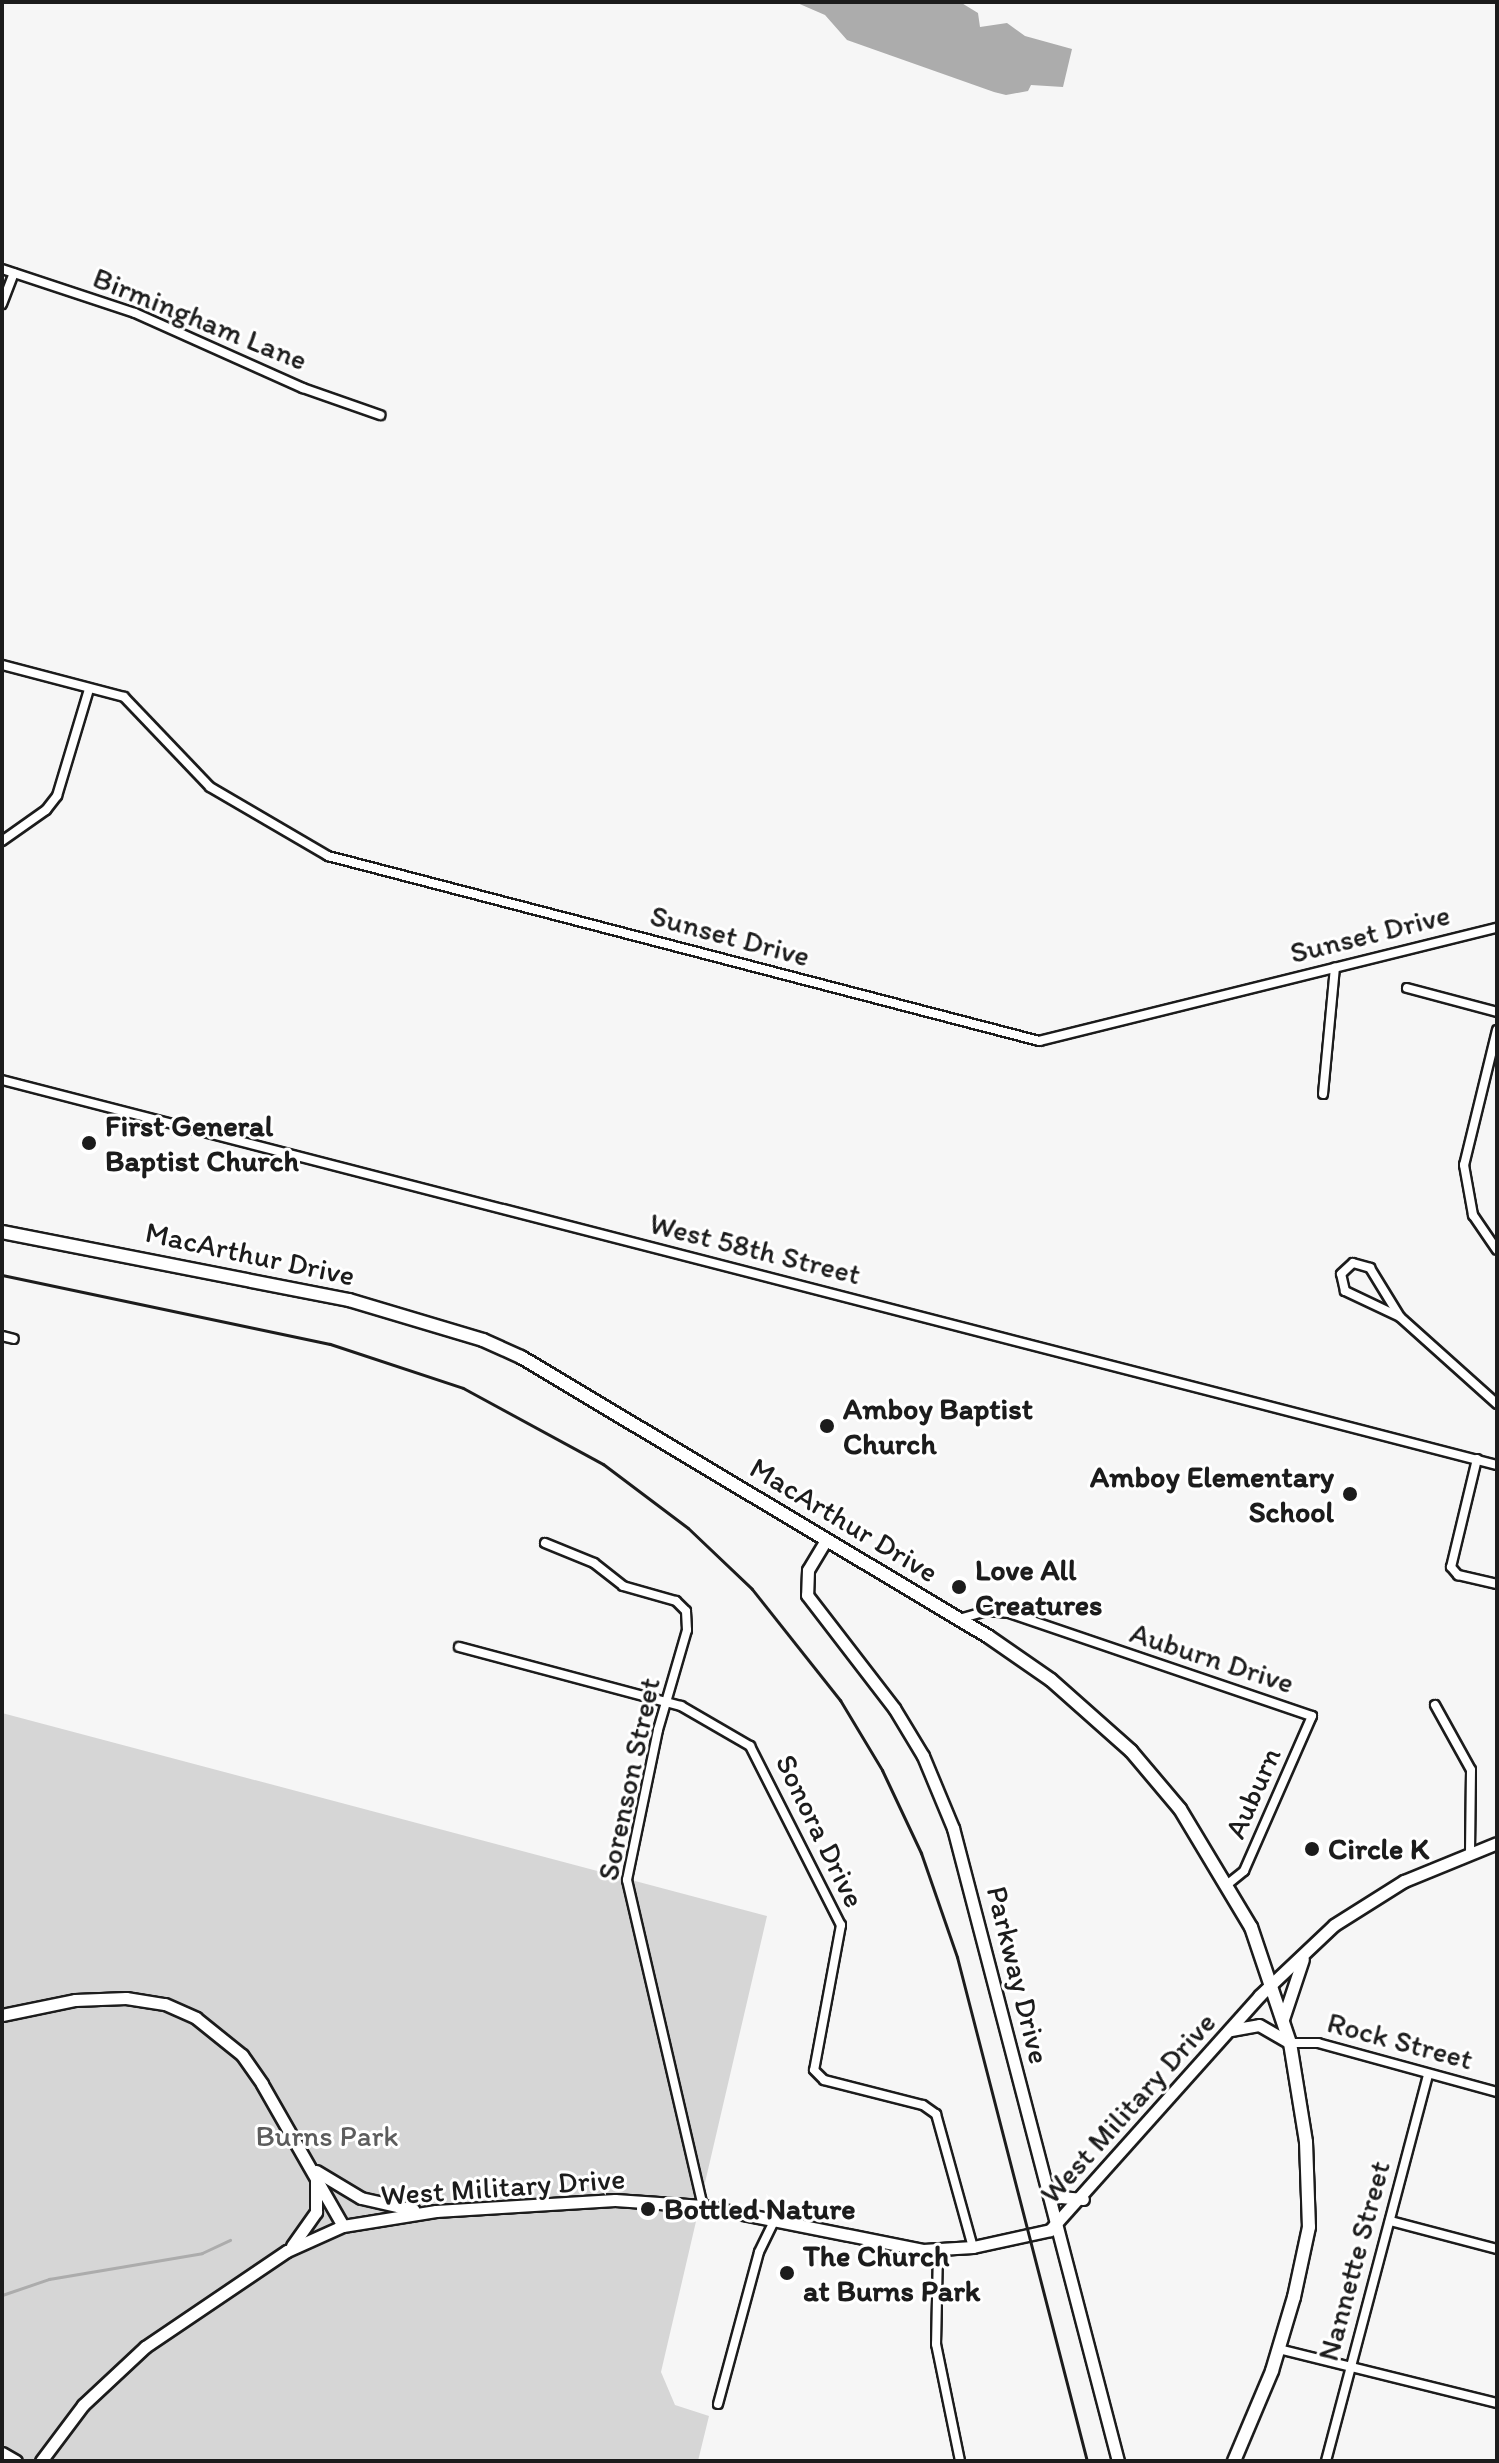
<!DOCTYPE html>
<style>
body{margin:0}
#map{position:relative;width:1499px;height:2463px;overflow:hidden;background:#f6f6f6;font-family:Itim,sans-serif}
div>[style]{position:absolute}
.green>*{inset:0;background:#d6d6d6}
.water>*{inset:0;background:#acacac}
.stream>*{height:3px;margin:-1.5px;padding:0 1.5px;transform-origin:1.5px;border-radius:1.5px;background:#acacac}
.roads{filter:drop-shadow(2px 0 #1c1c1c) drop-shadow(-2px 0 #1c1c1c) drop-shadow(0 2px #1c1c1c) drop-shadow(0 -2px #1c1c1c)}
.street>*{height:8px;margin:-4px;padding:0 4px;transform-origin:4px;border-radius:4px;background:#fff}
.secondary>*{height:11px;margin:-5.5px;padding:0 5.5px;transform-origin:5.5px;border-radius:5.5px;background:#fff}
.primary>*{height:12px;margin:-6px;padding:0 6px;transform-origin:6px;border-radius:6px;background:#fff}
.rail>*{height:3px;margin:-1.5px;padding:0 1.5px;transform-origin:1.5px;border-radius:1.5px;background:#1c1c1c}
.dots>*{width:22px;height:22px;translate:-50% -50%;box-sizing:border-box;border:4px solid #fff;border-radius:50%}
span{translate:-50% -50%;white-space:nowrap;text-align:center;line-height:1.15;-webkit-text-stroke:6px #fff;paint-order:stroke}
.street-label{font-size:30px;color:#1c1c1c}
.poi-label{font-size:30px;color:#1c1c1c;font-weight:700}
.left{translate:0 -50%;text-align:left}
.right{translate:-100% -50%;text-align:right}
.park-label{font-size:30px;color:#5d5d5d}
.frame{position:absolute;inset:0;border:4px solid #1c1c1c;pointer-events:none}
</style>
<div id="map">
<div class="green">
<i style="clip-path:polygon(2px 1713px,767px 1916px,661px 2372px,675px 2405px,709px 2416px,698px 2461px,2px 2461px)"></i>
</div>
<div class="water">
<i style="clip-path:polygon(795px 2px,960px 2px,978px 13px,980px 27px,1007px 23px,1025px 36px,1072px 49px,1063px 87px,1031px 85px,1028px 91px,1006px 95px,994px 92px,847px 40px,825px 15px)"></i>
</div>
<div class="stream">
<i style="left:2px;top:2295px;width:50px;rotate:-18.8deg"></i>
<i style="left:49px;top:2279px;width:155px;rotate:-9.6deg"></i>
<i style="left:202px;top:2253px;width:31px;rotate:-25deg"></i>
</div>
<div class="roads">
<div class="street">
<i style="left:2px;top:269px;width:140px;rotate:18.3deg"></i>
<i style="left:135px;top:313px;width:184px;rotate:24.1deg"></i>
<i style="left:303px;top:388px;width:82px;rotate:19.3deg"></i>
<i style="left:2px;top:304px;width:33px;rotate:-69deg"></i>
<i style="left:2px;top:665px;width:126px;rotate:14.7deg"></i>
<i style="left:124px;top:697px;width:124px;rotate:46.3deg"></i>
<i style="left:210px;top:787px;width:137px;rotate:30.3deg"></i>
<i style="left:328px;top:856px;width:735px;rotate:14.58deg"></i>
<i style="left:1039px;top:1041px;width:472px;rotate:-13.9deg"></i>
<i style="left:2px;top:841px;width:54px;rotate:-35.2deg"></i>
<i style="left:46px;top:810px;width:18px;rotate:-52deg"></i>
<i style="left:57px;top:796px;width:112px;rotate:-73.3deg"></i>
<i style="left:1407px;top:988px;width:93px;rotate:14.9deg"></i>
<i style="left:1497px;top:1030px;width:139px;rotate:103.7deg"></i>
<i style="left:1464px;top:1165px;width:51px;rotate:79.8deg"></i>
<i style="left:1473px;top:1215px;width:42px;rotate:55.6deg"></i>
<i style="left:2px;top:1080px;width:1544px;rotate:14.44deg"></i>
<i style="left:1323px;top:1094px;width:127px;rotate:-84.6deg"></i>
<i style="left:1353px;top:1263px;width:18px;rotate:16deg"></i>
<i style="left:1370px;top:1268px;width:57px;rotate:58.5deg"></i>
<i style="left:1400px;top:1317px;width:61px;rotate:-154.7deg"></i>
<i style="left:1345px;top:1291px;width:17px;rotate:-103deg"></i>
<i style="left:1341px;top:1274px;width:16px;rotate:-43deg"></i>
<i style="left:1400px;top:1317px;width:130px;rotate:41.9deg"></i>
<i style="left:2px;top:1336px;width:12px;rotate:14deg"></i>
<i style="left:1477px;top:1459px;width:111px;rotate:103.5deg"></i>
<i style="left:1451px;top:1567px;width:11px;rotate:49deg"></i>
<i style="left:1458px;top:1575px;width:40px;rotate:13deg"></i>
<i style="left:545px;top:1543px;width:53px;rotate:22.2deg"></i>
<i style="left:594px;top:1563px;width:37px;rotate:38deg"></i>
<i style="left:623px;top:1586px;width:55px;rotate:15.8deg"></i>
<i style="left:676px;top:1601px;width:14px;rotate:45deg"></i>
<i style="left:686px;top:1611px;width:19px;rotate:87deg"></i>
<i style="left:687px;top:1630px;width:104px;rotate:106.2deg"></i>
<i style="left:658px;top:1730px;width:153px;rotate:101.7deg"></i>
<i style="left:627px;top:1880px;width:335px;rotate:76.9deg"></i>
<i style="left:959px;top:1619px;width:29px;rotate:-16deg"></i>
<i style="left:987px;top:1611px;width:22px;rotate:5deg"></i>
<i style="left:1009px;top:1613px;width:320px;rotate:18.8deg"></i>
<i style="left:1312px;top:1716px;width:169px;rotate:113.7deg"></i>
<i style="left:1244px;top:1871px;width:19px;rotate:141deg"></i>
<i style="left:459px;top:1647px;width:230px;rotate:14.9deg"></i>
<i style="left:681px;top:1706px;width:80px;rotate:30.1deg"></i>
<i style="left:750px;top:1746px;width:201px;rotate:63.1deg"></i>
<i style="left:841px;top:1925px;width:147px;rotate:100.5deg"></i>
<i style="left:814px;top:2070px;width:14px;rotate:45deg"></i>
<i style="left:824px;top:2080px;width:102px;rotate:14.2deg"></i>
<i style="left:923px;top:2105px;width:16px;rotate:35deg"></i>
<i style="left:936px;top:2114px;width:138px;rotate:74.5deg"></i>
<i style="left:1435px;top:1705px;width:74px;rotate:61deg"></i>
<i style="left:1471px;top:1770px;width:83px;rotate:90.7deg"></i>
<i style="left:1290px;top:2043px;width:28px"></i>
<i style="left:1318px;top:2043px;width:186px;rotate:15.3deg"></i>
<i style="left:1390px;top:2221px;width:111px;rotate:14.7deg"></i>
<i style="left:938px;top:2250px;width:94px;rotate:91.2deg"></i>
<i style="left:936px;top:2344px;width:119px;rotate:78.4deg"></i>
<i style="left:1279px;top:2349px;width:225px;rotate:13.9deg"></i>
<i style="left:718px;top:2404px;width:157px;rotate:-74.9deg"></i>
<i style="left:759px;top:2252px;width:37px;rotate:-64deg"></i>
<i style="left:1326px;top:2461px;width:400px;rotate:-75.2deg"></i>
</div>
<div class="secondary">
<i style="left:826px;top:1540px;width:35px;rotate:121deg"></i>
<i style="left:808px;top:1570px;width:25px;rotate:92deg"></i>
<i style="left:807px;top:1595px;width:143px;rotate:52.4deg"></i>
<i style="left:894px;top:1708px;width:56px;rotate:58.9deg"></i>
<i style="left:923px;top:1756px;width:78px;rotate:67.4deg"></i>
<i style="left:953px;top:1828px;width:654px;rotate:75.39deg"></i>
<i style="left:2px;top:2015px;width:75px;rotate:-11.6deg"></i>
<i style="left:75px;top:2000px;width:51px;rotate:-2.2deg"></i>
<i style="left:126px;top:1998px;width:39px;rotate:9deg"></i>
<i style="left:165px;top:2004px;width:34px;rotate:24deg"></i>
<i style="left:196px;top:2018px;width:59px;rotate:38.8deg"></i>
<i style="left:242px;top:2055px;width:35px;rotate:55deg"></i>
<i style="left:262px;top:2084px;width:163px;rotate:60.3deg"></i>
<i style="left:1283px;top:2019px;width:63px;rotate:-71.6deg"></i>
<i style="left:1231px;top:2030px;width:28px;rotate:-10deg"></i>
<i style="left:1259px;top:2025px;width:36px;rotate:30deg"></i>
<i style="left:316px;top:2171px;width:52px;rotate:31deg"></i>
<i style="left:361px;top:2198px;width:54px;rotate:12.8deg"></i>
<i style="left:1049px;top:2196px;width:34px;rotate:5deg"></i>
<i style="left:292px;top:2246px;width:42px;rotate:-54.8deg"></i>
<i style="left:316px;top:2212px;width:37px;rotate:-90deg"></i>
<i style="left:2px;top:2453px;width:16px;rotate:30deg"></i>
<i style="left:41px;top:2461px;width:70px;rotate:-53.1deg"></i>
<i style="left:83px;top:2405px;width:85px;rotate:-43.1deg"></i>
<i style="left:145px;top:2347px;width:171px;rotate:-34.1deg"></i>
<i style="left:287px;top:2251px;width:61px;rotate:-24.1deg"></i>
<i style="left:343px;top:2226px;width:94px;rotate:-9.2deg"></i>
<i style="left:436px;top:2211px;width:179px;rotate:-3.5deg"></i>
<i style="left:615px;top:2200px;width:88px;rotate:3.9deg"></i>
<i style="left:703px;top:2206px;width:224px;rotate:11.3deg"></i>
<i style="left:923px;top:2250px;width:50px;rotate:-3.4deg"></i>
<i style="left:973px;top:2247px;width:79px;rotate:-12.4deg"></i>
<i style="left:1050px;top:2230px;width:314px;rotate:-48.2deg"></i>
<i style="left:1259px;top:1996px;width:103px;rotate:-43.4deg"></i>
<i style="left:1334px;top:1925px;width:83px;rotate:-32.2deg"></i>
<i style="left:1404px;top:1881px;width:100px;rotate:-22.2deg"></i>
</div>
<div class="primary">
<i style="left:2px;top:1232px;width:354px;rotate:11.1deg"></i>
<i style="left:349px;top:1300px;width:140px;rotate:16.6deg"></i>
<i style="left:483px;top:1340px;width:42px;rotate:24.1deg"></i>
<i style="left:521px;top:1357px;width:545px;rotate:30.89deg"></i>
<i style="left:989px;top:1637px;width:75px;rotate:34.7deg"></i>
<i style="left:1051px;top:1680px;width:107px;rotate:41.6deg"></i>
<i style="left:1131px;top:1751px;width:76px;rotate:49.8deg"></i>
<i style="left:1180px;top:1809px;width:138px;rotate:59deg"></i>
<i style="left:1251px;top:1927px;width:122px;rotate:71.4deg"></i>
<i style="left:1290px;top:2043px;width:100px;rotate:80.8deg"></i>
<i style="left:1306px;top:2142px;width:85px;rotate:88deg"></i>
<i style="left:1309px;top:2227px;width:72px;rotate:102.1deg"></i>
<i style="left:1294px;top:2297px;width:77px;rotate:106.6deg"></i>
<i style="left:1272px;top:2371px;width:98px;rotate:112.9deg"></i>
</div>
</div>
<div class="rail">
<i style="left:2px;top:1275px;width:335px;rotate:11.9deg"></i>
<i style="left:330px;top:1344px;width:140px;rotate:18.3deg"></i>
<i style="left:463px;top:1388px;width:159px;rotate:28.5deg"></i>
<i style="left:603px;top:1464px;width:106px;rotate:37deg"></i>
<i style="left:688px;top:1528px;width:88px;rotate:43.6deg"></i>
<i style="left:752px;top:1589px;width:142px;rotate:51.6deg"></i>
<i style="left:840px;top:1700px;width:82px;rotate:59deg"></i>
<i style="left:882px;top:1770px;width:92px;rotate:64.8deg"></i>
<i style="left:921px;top:1853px;width:110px;rotate:70.9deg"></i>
<i style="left:957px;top:1957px;width:520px;rotate:75.54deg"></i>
</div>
<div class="dots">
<i style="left:89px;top:1143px;background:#1c1c1c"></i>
<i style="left:827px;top:1426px;background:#1c1c1c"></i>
<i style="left:1350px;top:1494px;background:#1c1c1c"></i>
<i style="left:959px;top:1587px;background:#1c1c1c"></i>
<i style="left:1312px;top:1849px;background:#1c1c1c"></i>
<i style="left:648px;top:2209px;background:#1c1c1c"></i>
<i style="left:787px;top:2273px;background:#1c1c1c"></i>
</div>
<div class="street-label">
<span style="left:200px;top:319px;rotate:22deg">Birmingham Lane</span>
<span style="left:1370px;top:934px;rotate:-14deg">Sunset Drive</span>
<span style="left:730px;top:936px;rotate:15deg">Sunset Drive</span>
<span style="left:755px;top:1249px;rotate:14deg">West 58th Street</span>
<span style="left:250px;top:1254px;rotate:12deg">MacArthur Drive</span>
<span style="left:844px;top:1520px;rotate:31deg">MacArthur Drive</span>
<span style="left:1212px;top:1658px;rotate:18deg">Auburn Drive</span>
<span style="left:629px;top:1779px;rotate:-78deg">Sorenson Street</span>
<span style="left:1253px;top:1793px;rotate:-66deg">Auburn</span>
<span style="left:820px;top:1831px;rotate:64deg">Sonora Drive</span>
<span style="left:1018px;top:1975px;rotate:76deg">Parkway Drive</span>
<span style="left:1400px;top:2041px;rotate:15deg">Rock Street</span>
<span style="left:1128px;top:2108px;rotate:-48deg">West Military Drive</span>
<span style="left:503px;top:2187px;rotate:-4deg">West Military Drive</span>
<span style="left:1354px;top:2261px;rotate:-75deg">Nannette Street</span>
</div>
<div class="poi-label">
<span class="left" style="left:105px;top:1143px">First General<br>Baptist Church</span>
<span class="left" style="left:843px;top:1426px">Amboy Baptist<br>Church</span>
<span class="right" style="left:1334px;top:1494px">Amboy Elementary<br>School</span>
<span class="left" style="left:975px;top:1587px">Love All<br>Creatures</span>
<span class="left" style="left:1328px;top:1849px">Circle K</span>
<span class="left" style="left:664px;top:2209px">Bottled Nature</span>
<span class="left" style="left:803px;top:2273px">The Church<br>at Burns Park</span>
</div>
<div class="park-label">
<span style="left:327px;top:2136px">Burns Park</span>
</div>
<div class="frame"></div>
</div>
